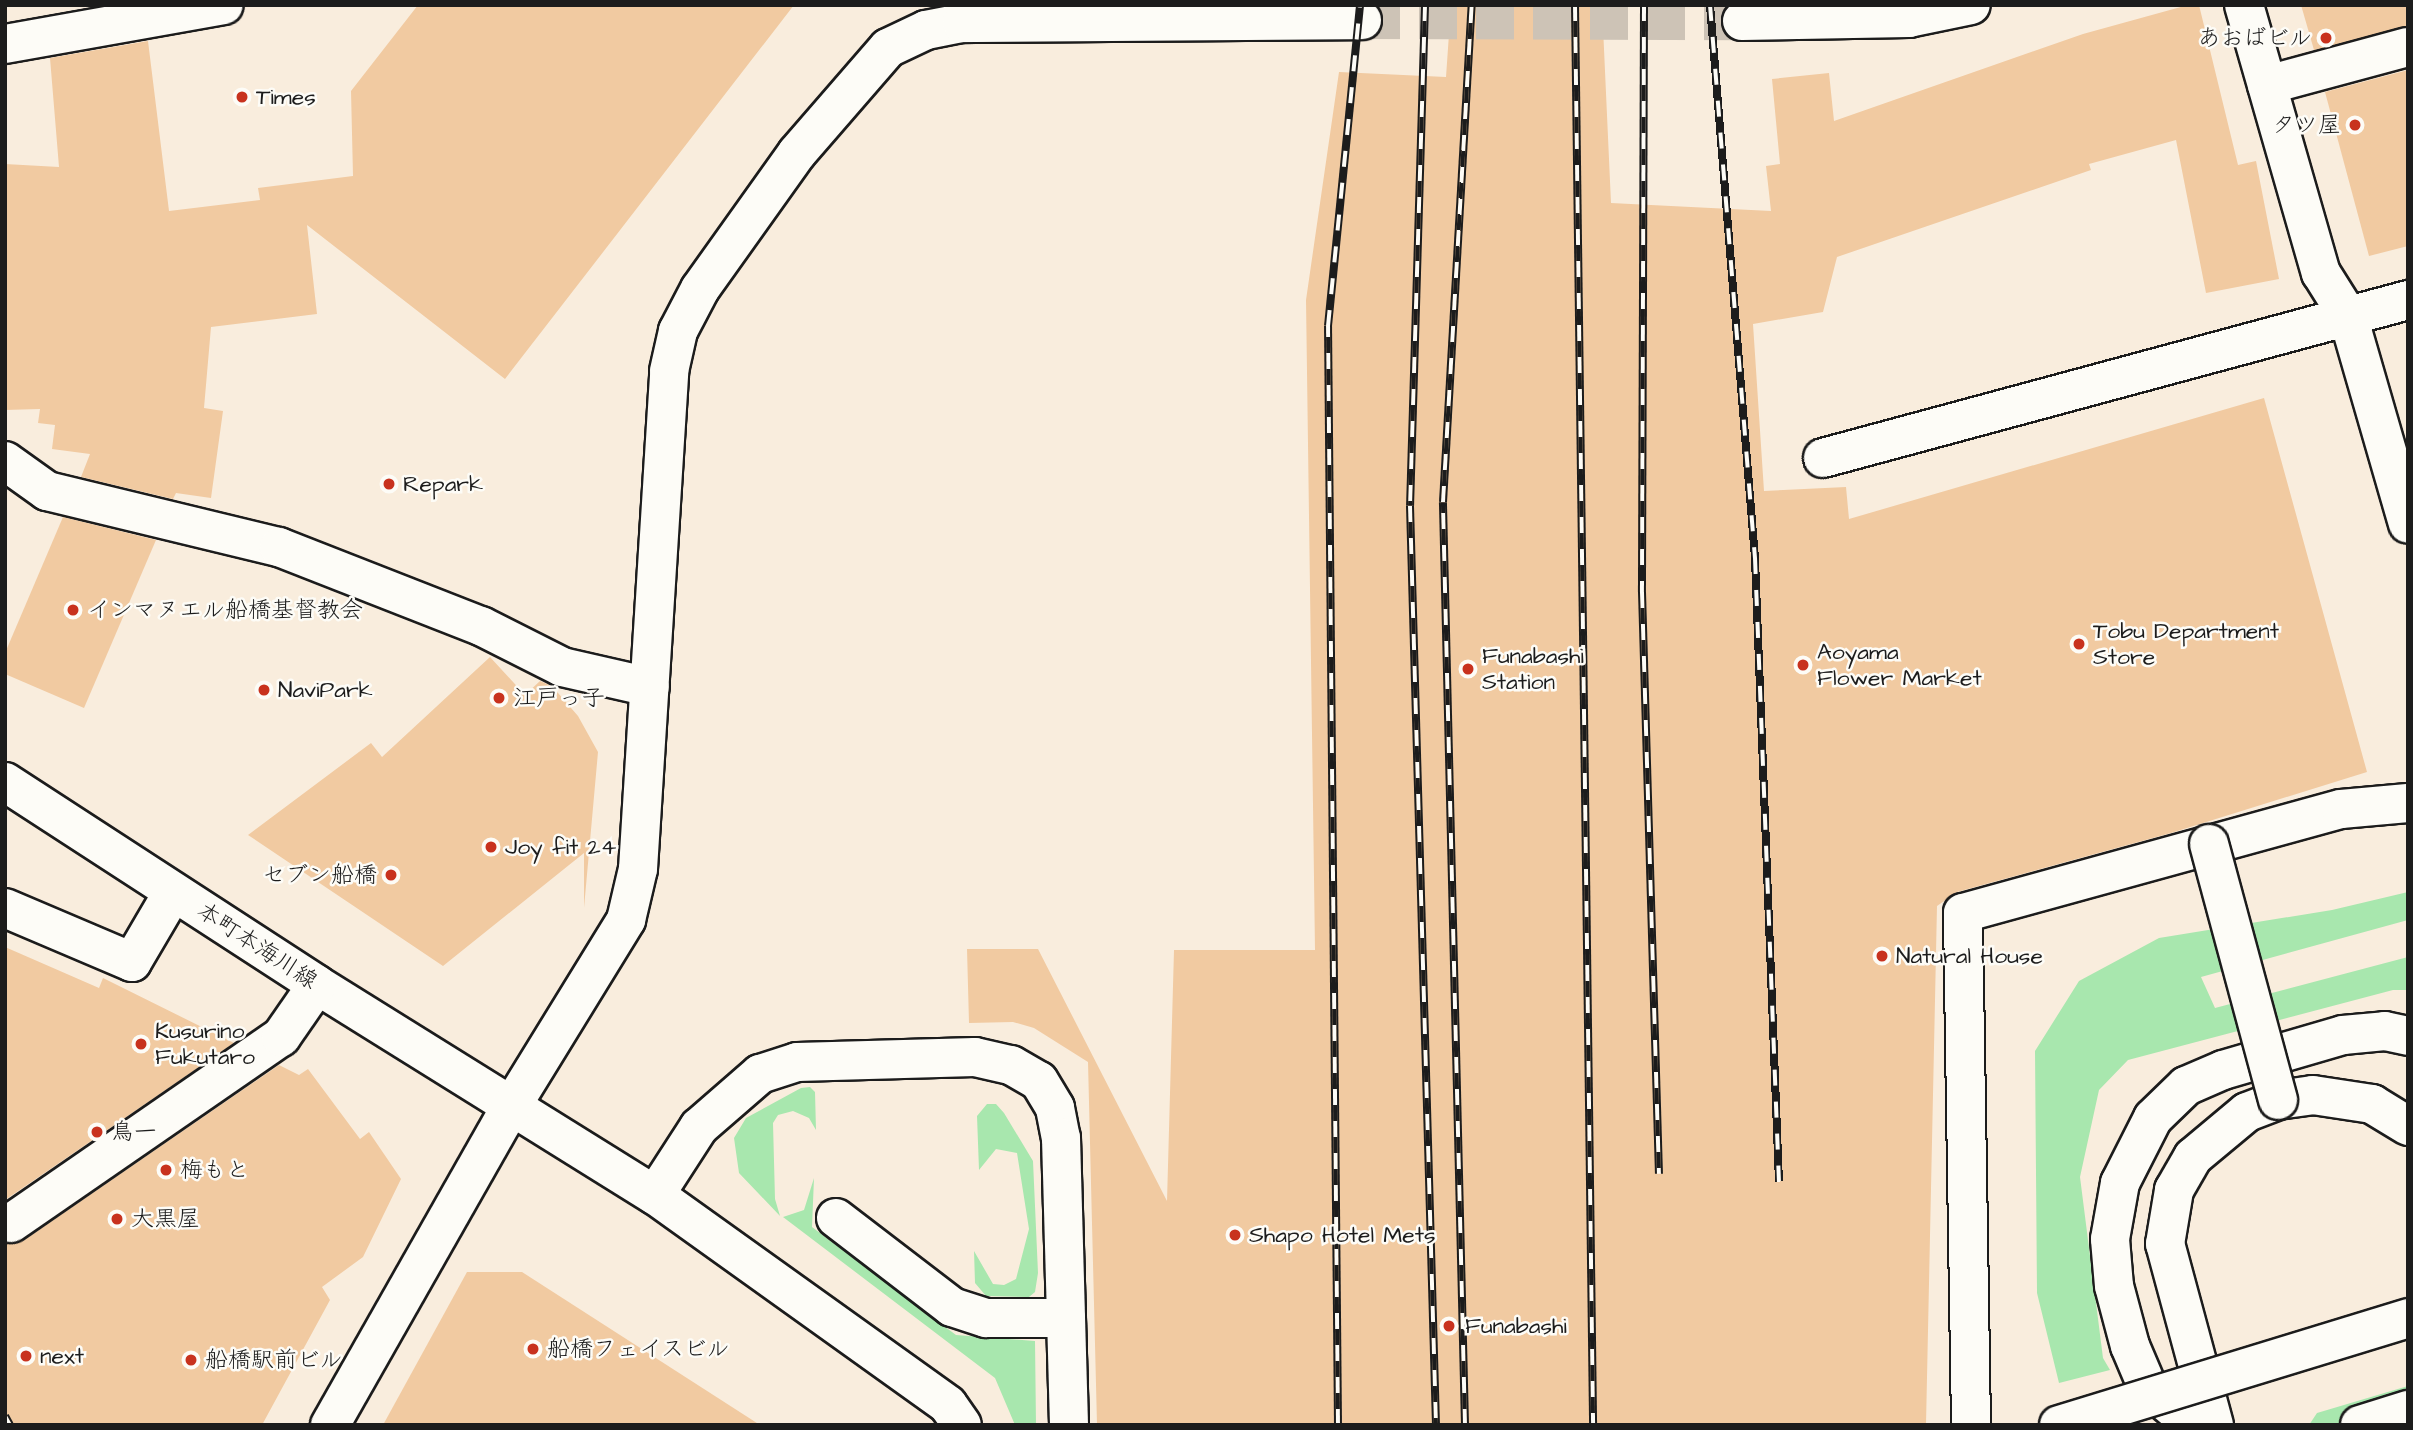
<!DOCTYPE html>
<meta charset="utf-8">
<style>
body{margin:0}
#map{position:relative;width:2413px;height:1430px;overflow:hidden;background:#f9eddd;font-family:"Architects Daughter","Klee One",sans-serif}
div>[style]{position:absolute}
.green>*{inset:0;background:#a8e7ae}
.building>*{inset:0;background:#f1caa1}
.minor-tunnel>*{height:38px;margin-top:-19px;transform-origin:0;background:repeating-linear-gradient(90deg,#cdc3b6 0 38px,transparent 0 57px)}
.roads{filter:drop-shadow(2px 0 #1c1c1c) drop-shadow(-2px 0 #1c1c1c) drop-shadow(0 2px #1c1c1c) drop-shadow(0 -2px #1c1c1c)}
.minor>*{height:38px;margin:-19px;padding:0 19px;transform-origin:19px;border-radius:19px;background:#fdfcf7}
.rail>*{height:8px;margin-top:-4px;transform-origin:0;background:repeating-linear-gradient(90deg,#fdfcf7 0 16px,#1c1c1c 0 32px);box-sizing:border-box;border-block:2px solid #1c1c1c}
.bridges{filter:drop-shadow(2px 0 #1c1c1c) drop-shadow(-2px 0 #1c1c1c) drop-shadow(0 2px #1c1c1c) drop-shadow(0 -2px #1c1c1c)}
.minor-bridge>*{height:38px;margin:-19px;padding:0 19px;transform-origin:19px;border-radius:19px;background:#fdfcf7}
.dots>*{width:19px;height:19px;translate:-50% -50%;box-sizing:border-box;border:4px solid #fdfcf7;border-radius:50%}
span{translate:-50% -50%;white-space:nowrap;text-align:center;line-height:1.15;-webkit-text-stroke:5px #fdfcf7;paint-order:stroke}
.poi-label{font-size:23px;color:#1c1c1c}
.right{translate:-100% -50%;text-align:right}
.left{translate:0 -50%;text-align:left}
.street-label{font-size:23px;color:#1c1c1c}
.frame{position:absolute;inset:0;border:7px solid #1c1c1c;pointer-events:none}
</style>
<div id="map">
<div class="green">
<i style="clip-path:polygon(2408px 892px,2408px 920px,2201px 977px,2215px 1008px,2408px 957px,2408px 990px,2393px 990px,2128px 1060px,2099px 1090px,2080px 1177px,2103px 1358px,2110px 1370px,2059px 1383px,2037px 1293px,2035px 1051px,2079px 981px,2159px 938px,2332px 910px)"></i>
<i style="clip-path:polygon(801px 1088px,810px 1087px,815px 1092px,816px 1130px,809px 1118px,793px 1111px,778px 1115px,773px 1123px,775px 1199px,780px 1216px,739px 1173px,734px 1138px,746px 1118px)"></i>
<i style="clip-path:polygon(987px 1104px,996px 1104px,1004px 1113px,1033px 1161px,1038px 1273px,1035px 1292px,1029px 1297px,986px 1296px,975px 1283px,974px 1251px,993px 1284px,1004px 1285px,1016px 1279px,1029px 1229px,1017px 1153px,996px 1149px,979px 1170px,977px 1116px)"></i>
<i style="clip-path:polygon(814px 1178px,812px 1227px,956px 1335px,1035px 1341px,1036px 1425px,1015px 1425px,995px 1378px,783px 1217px,804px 1210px)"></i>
<i style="clip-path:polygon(2408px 1386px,2408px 1425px,2309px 1425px,2317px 1413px)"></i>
</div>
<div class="building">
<i style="clip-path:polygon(418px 5px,794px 5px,505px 379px,307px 225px,317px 314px,211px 327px,204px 408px,223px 411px,211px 498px,176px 493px,173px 499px,81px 477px,90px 454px,52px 449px,55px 425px,38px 423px,40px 409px,5px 410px,5px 164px,59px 167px,50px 58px,148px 41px,169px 211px,260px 200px,258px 188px,353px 176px,351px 91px)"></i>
<i style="clip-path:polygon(1451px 5px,1602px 5px,1611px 203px,1771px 211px,1766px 166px,1780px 164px,1772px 79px,1829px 73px,1834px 121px,2083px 34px,2188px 5px,2199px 5px,2238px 165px,2256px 161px,2279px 279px,2206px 293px,2176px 140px,2089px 164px,2091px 170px,1837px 257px,1823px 312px,1753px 324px,1764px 491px,1846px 487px,1849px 519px,2264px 398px,2367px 772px,2171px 833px,1957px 892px,1937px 906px,1926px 1425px,1097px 1425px,1088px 1062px,1034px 1028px,1013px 1022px,969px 1023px,967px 949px,1038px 949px,1167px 1201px,1174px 950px,1315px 950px,1306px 300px,1339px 72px,1446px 77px)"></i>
<i style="clip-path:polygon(2301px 5px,2408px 5px,2408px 26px,2314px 50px)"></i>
<i style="clip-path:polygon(2408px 70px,2408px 246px,2369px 256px,2325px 92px)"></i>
<i style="clip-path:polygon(63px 517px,156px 540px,84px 708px,5px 674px,5px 653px)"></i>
<i style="clip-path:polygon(490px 657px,525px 695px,540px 681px,552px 686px,578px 716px,598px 752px,584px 908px,584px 853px,443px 966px,248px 835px,371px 743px,382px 757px)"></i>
<i style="clip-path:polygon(5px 947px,99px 988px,103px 978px,234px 1043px,5px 1200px)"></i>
<i style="clip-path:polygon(279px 1065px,299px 1075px,308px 1069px,360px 1139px,369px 1132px,401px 1179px,363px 1257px,322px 1287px,330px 1300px,262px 1425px,5px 1425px,5px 1244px,23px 1241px)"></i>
<i style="clip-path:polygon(467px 1272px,522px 1272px,760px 1425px,383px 1425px)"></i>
</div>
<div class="minor-tunnel">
<i style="left:1362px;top:20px;width:380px;rotate:0.2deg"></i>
</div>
<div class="roads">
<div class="minor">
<i style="left:2244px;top:5px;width:279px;rotate:74deg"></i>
<i style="left:2321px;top:273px;width:51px;rotate:57.9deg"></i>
<i style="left:2348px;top:316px;width:216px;rotate:73.9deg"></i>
<i style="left:1742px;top:21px;width:167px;rotate:-1deg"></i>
<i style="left:1909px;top:18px;width:63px;rotate:-11.8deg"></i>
<i style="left:5px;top:44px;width:222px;rotate:-10.1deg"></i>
<i style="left:2267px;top:85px;width:146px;rotate:-15.1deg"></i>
<i style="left:1823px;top:458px;width:606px;rotate:-15.11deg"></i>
<i style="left:5px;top:461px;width:52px;rotate:35.5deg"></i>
<i style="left:47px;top:491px;width:239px;rotate:13.6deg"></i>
<i style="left:279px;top:547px;width:217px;rotate:21.4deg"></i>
<i style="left:481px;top:626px;width:91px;rotate:26.8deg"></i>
<i style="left:562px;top:667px;width:90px;rotate:12.8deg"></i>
<i style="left:5px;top:782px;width:372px;rotate:33deg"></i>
<i style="left:317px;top:985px;width:398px;rotate:31.9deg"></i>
<i style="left:655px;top:1195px;width:360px;rotate:35.6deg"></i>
<i style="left:948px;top:1405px;width:24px;rotate:55deg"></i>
<i style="left:5px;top:908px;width:138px;rotate:23deg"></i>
<i style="left:132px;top:962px;width:81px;rotate:-59.6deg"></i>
<i style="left:655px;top:1195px;width:81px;rotate:-57.1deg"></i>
<i style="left:699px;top:1127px;width:81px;rotate:-41deg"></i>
<i style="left:760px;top:1074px;width:39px;rotate:-18deg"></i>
<i style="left:797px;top:1062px;width:178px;rotate:-1.6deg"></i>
<i style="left:975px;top:1057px;width:37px;rotate:13deg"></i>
<i style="left:1011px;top:1065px;width:32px;rotate:30deg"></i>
<i style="left:1039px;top:1081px;width:31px;rotate:59deg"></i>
<i style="left:1055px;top:1108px;width:31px;rotate:79deg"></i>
<i style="left:1061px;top:1138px;width:287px;rotate:88.4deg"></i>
<i style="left:836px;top:1218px;width:146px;rotate:37.5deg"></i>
<i style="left:952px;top:1307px;width:36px;rotate:18deg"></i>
<i style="left:986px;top:1318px;width:80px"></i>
<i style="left:11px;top:1223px;width:328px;rotate:-34.6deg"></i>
<i style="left:281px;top:1037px;width:63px;rotate:-55.3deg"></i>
<i style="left:330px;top:1425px;width:366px;rotate:-60.4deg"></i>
<i style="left:511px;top:1107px;width:220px;rotate:-58.4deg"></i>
<i style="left:626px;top:920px;width:52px;rotate:-76.8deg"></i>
<i style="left:638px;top:869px;width:499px;rotate:-86.4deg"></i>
<i style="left:669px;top:371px;width:41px;rotate:-77.3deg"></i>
<i style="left:678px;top:331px;width:47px;rotate:-62.4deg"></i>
<i style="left:700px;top:289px;width:167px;rotate:-54.5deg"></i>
<i style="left:797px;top:153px;width:139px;rotate:-49.1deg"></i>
<i style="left:888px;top:48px;width:42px;rotate:-25.3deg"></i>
<i style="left:926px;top:30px;width:37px;rotate:-11deg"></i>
<i style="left:962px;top:23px;width:400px;rotate:-0.4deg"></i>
<i style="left:1971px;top:1425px;width:512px;rotate:-90.9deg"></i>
<i style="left:1963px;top:913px;width:392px;rotate:-15.4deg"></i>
<i style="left:2341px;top:809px;width:67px;rotate:-5.1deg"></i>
<i style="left:2193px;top:1425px;width:60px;rotate:-139.7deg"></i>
<i style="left:2147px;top:1386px;width:43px;rotate:-113deg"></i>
<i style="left:2130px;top:1346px;width:62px;rotate:-104.9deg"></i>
<i style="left:2114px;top:1286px;width:47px;rotate:-94.9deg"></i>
<i style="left:2110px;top:1239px;width:57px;rotate:-79.9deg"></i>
<i style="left:2120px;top:1183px;width:73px;rotate:-63.1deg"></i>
<i style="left:2153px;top:1118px;width:46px;rotate:-44.1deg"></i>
<i style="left:2186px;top:1086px;width:40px;rotate:-23.4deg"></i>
<i style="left:2223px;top:1070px;width:125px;rotate:-16.3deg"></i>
<i style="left:2343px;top:1035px;width:42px;rotate:-5.4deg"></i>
<i style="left:2385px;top:1031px;width:24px;rotate:12deg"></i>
<i style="left:2214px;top:1425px;width:188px;rotate:-105.1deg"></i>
<i style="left:2165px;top:1244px;width:55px;rotate:-80.5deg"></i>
<i style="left:2174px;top:1190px;width:38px;rotate:-60deg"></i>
<i style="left:2193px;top:1157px;width:70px;rotate:-39.8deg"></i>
<i style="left:2247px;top:1112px;width:33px;rotate:-21deg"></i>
<i style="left:2278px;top:1100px;width:35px;rotate:-8deg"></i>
<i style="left:2313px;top:1095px;width:60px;rotate:8.7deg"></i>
<i style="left:2372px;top:1104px;width:42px;rotate:31.4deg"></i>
<i style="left:2360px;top:1425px;width:50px;rotate:-17.4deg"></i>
</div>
</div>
<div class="rail">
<i style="left:1425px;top:5px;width:501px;rotate:91.71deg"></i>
<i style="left:1410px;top:506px;width:919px;rotate:88.38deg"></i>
<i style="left:1575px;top:5px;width:1420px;rotate:89.27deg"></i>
<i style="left:1644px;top:5px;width:587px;rotate:90.2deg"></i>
<i style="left:1642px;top:592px;width:582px;rotate:88.33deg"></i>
<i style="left:1710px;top:5px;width:555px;rotate:85.35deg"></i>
<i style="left:1755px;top:558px;width:624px;rotate:87.8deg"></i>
<i style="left:5px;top:1416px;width:10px;rotate:61deg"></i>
<i style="left:1338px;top:1425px;width:1099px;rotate:-90.52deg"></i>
<i style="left:1328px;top:326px;width:323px;rotate:-84.3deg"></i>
<i style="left:1465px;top:1425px;width:923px;rotate:-91.37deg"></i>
<i style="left:1443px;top:502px;width:498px;rotate:-86.7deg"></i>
</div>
<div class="bridges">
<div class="minor-bridge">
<i style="left:2209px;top:844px;width:265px;rotate:74.9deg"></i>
<i style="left:2059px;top:1425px;width:365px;rotate:-17deg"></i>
</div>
</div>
<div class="dots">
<i style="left:2326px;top:38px;background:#c8321e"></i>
<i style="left:242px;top:97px;background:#c8321e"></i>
<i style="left:2355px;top:125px;background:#c8321e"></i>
<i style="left:389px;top:484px;background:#c8321e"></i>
<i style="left:73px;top:610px;background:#c8321e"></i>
<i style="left:2079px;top:644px;background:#c8321e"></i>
<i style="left:1803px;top:665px;background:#c8321e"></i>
<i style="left:1468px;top:669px;background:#c8321e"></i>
<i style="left:264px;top:690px;background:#c8321e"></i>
<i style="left:499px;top:698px;background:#c8321e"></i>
<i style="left:491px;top:847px;background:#c8321e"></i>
<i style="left:391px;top:875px;background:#c8321e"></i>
<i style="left:1882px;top:956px;background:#c8321e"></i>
<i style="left:141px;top:1044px;background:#c8321e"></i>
<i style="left:97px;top:1132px;background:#c8321e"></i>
<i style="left:166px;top:1170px;background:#c8321e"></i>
<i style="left:117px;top:1219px;background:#c8321e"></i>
<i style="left:1235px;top:1235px;background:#c8321e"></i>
<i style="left:1449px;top:1326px;background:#c8321e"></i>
<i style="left:533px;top:1349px;background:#c8321e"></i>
<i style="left:26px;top:1356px;background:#c8321e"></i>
<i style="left:191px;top:1360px;background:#c8321e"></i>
</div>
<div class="poi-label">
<span class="right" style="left:2312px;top:38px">あおばビル</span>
<span class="left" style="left:256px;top:97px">Times</span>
<span class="right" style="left:2341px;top:125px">タツ屋</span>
<span class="left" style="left:403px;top:484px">Repark</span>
<span class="left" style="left:87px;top:610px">インマヌエル船橋基督教会</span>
<span class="left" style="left:2093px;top:644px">Tobu Department<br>Store</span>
<span class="left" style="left:1817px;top:665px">Aoyama<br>Flower Market</span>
<span class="left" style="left:1482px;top:669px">Funabashi<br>Station</span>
<span class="left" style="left:278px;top:690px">NaviPark</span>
<span class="left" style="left:513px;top:698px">江戸っ子</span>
<span class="left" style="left:505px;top:847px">Joy fit 24</span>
<span class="right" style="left:377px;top:875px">セブン船橋</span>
<span class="left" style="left:1896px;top:956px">Natural House</span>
<span class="left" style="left:155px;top:1044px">Kusurino<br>Fukutaro</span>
<span class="left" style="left:111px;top:1132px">鳥一</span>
<span class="left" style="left:180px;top:1170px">梅もと</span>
<span class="left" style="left:131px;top:1219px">大黒屋</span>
<span class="left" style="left:1249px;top:1235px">Shapo Hotel Mets</span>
<span class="left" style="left:1465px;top:1326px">Funabashi</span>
<span class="left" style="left:547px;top:1349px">船橋フェイスビル</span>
<span class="left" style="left:40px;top:1356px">next</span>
<span class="left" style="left:205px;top:1360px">船橋駅前ビル</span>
</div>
<div class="street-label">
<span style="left:257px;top:946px;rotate:33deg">本町本海川線</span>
</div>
<div class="frame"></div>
</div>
